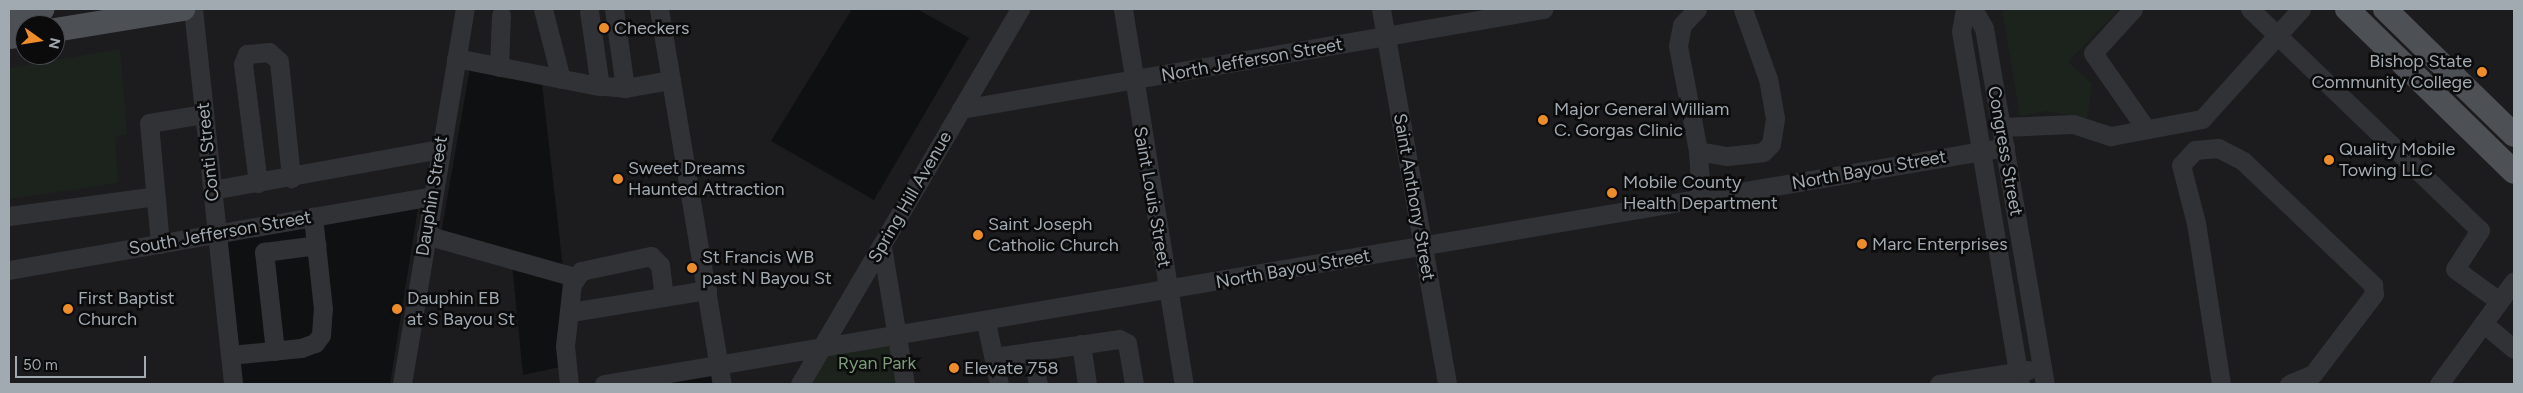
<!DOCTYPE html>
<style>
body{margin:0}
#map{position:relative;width:2523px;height:393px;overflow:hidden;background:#0f1011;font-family:Figtree,sans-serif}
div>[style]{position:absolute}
.built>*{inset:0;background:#1c1c1e}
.green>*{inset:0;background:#1c231c}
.minor>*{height:19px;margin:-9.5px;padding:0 9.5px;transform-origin:9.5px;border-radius:9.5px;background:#313236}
.major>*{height:24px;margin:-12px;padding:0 12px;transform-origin:12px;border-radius:12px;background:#4d5055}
.dots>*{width:14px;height:14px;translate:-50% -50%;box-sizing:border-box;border:2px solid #0b0b0c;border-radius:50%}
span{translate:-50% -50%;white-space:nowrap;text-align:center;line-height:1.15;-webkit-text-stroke:5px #0b0b0c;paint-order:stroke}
.poi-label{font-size:18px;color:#a1a9b1}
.left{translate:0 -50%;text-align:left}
.right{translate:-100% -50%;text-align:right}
.street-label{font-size:18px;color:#a1a9b1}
.park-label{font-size:18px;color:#7c9c78}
.frame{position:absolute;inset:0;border:10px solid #a1a9b1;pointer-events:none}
.north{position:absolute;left:15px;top:15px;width:50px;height:50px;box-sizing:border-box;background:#0b0b0c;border:1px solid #474a4e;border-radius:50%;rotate:103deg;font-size:14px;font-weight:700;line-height:20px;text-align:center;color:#a1a9b1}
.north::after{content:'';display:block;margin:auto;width:18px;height:22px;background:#ed8c2b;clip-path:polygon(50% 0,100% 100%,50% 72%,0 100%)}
.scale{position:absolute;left:15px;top:356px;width:131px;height:22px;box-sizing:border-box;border:2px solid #a1a9b1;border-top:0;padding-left:6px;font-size:15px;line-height:18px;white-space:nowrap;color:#a1a9b1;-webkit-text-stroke:4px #0b0b0c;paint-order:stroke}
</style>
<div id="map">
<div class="built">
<i style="clip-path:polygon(evenodd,9px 9px,852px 9px,771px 141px,874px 200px,969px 38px,917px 9px,2514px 9px,2514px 384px,713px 384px,711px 375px,653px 384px,390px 384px,418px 208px,227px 237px,243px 384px,9px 384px,9px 9px,25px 25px,55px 25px,55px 55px,25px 55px,25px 25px,9px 9px,470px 68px,542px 84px,574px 364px,523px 375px,511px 253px,441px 234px,470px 68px)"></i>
</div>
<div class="green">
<i style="clip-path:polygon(2002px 9px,2119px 9px,2068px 62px,2092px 84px,2087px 119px,2047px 111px,2020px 116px)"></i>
<i style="clip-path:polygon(120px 49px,127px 134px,115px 137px,118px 183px,9px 199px,9px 68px)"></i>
<i style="clip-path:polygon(897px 337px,905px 384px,800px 384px,821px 350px)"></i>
</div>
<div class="minor">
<i style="left:193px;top:9px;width:377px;rotate:83.9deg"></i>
<i style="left:543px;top:9px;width:72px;rotate:75.6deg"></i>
<i style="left:614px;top:9px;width:80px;rotate:82.1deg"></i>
<i style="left:659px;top:9px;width:380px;rotate:80.5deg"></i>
<i style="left:1123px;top:9px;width:380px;rotate:80.8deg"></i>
<i style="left:1381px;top:9px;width:381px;rotate:80deg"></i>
<i style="left:1697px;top:9px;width:22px;rotate:133deg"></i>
<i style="left:1682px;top:25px;width:21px;rotate:101deg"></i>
<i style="left:1678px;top:46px;width:107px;rotate:79.2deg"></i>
<i style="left:1698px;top:151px;width:29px;rotate:10deg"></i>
<i style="left:1727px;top:156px;width:36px;rotate:-6deg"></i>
<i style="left:1763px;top:152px;width:11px;rotate:-45deg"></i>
<i style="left:1771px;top:144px;width:26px;rotate:-81deg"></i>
<i style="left:1775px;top:118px;width:40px;rotate:-100deg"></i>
<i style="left:1768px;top:79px;width:74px;rotate:-109.7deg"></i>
<i style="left:1965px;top:9px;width:22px;rotate:100deg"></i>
<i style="left:1961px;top:31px;width:358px;rotate:80.5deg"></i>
<i style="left:1973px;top:9px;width:22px;rotate:60deg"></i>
<i style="left:1984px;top:28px;width:361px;rotate:80.3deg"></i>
<i style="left:2133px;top:9px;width:59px;rotate:132.3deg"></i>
<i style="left:2093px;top:53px;width:93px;rotate:55.1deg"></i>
<i style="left:2250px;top:9px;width:319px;rotate:43.9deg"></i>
<i style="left:2480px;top:230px;width:46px;rotate:122.7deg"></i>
<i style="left:2455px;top:269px;width:54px;rotate:36deg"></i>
<i style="left:589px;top:11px;width:76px;rotate:81.7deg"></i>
<i style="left:456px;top:58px;width:140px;rotate:11.1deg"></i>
<i style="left:593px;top:85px;width:32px;rotate:5deg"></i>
<i style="left:625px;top:88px;width:47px;rotate:-9.9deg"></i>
<i style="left:499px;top:67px;width:52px;rotate:-87.8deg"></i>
<i style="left:961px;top:109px;width:591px;rotate:-9.75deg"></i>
<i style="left:2001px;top:127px;width:72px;rotate:-2.4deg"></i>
<i style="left:2073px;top:124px;width:40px;rotate:18deg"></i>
<i style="left:2111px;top:136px;width:93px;rotate:-10.6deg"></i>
<i style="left:2202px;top:119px;width:148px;rotate:-48deg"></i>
<i style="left:1698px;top:151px;width:48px;rotate:86.4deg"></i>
<i style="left:258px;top:183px;width:120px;rotate:-97.2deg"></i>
<i style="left:243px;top:64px;width:11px;rotate:-68deg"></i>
<i style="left:247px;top:54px;width:22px;rotate:-5deg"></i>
<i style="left:269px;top:52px;width:13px;rotate:42deg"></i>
<i style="left:279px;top:61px;width:118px;rotate:84.1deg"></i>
<i style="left:212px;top:190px;width:232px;rotate:-10.2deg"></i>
<i style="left:9px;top:216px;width:148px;rotate:-7.7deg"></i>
<i style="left:426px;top:235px;width:154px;rotate:15.8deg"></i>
<i style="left:160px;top:244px;width:121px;rotate:-95.2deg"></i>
<i style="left:149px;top:123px;width:56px;rotate:-9.3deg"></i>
<i style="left:882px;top:247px;width:139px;rotate:80.5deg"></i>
<i style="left:9px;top:270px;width:429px;rotate:-9.9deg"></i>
<i style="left:571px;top:312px;width:138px;rotate:-9.2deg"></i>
<i style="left:986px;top:322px;width:63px;rotate:78.2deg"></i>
<i style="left:2483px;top:323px;width:40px;rotate:40deg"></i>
<i style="left:1081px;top:344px;width:40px;rotate:81.5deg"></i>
<i style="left:275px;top:351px;width:100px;rotate:-96.3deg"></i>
<i style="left:264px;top:252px;width:53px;rotate:-7.5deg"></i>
<i style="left:1032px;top:351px;width:34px;rotate:80deg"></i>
<i style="left:230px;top:355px;width:71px;rotate:-5.6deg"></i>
<i style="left:301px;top:348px;width:15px;rotate:-20deg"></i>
<i style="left:315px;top:343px;width:10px;rotate:-53deg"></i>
<i style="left:321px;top:335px;width:26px;rotate:-86deg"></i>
<i style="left:323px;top:309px;width:93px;rotate:-96.2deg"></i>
<i style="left:994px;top:357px;width:126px;rotate:-8.2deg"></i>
<i style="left:1119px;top:339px;width:9px;rotate:27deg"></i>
<i style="left:1127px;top:343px;width:42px;rotate:80.3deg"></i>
<i style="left:402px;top:384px;width:380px;rotate:-80.5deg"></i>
<i style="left:569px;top:384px;width:38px;rotate:-96deg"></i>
<i style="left:565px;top:346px;width:62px;rotate:-83.6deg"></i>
<i style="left:572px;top:284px;width:16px;rotate:-55deg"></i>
<i style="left:581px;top:271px;width:72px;rotate:-12.1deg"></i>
<i style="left:651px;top:256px;width:13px;rotate:45deg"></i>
<i style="left:660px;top:265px;width:32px;rotate:83deg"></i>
<i style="left:604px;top:384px;width:1421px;rotate:-9.6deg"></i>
<i style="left:800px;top:384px;width:435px;rotate:-59.6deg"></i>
<i style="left:1939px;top:384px;width:90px;rotate:-8.9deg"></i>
<i style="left:2221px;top:384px;width:163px;rotate:-98.8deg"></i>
<i style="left:2196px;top:223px;width:60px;rotate:-104.5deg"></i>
<i style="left:2181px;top:165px;width:21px;rotate:-47deg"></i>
<i style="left:2195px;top:150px;width:23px;rotate:-5deg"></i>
<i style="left:2218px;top:148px;width:28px;rotate:27deg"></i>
<i style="left:2243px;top:161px;width:180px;rotate:43.6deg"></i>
<i style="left:2373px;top:285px;width:9px;rotate:84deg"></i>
<i style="left:2374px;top:294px;width:101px;rotate:127.3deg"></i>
<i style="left:2313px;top:374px;width:26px;rotate:157deg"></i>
<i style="left:2439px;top:384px;width:127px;rotate:-53.9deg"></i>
</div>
<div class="major">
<i style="left:2347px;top:9px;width:233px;rotate:44.3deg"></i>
<i style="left:2385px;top:9px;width:180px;rotate:44.3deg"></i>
<i style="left:9px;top:15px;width:34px;rotate:-10deg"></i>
<i style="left:55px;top:30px;width:130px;rotate:-9.3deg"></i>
<i style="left:9px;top:37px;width:16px;rotate:-7deg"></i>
</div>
<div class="dots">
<i style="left:604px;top:28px;background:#ed8c2b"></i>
<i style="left:2482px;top:72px;background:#ed8c2b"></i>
<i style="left:1543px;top:120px;background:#ed8c2b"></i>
<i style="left:2329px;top:160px;background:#ed8c2b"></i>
<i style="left:618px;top:179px;background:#ed8c2b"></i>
<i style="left:1612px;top:193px;background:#ed8c2b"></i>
<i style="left:978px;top:235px;background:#ed8c2b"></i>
<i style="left:1862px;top:244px;background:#ed8c2b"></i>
<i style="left:692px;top:268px;background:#ed8c2b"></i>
<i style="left:68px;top:309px;background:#ed8c2b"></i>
<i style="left:397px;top:309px;background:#ed8c2b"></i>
<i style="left:954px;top:368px;background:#ed8c2b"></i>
</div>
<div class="poi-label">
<span class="left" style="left:614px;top:28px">Checkers</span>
<span class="right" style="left:2472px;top:72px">Bishop State<br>Community College</span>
<span class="left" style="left:1554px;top:120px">Major General William<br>C. Gorgas Clinic</span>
<span class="left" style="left:2339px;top:160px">Quality Mobile<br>Towing LLC</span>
<span class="left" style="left:628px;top:179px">Sweet Dreams<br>Haunted Attraction</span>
<span class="left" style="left:1623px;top:193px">Mobile County<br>Health Department</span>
<span class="left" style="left:988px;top:235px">Saint Joseph<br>Catholic Church</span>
<span class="left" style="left:1872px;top:244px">Marc Enterprises</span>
<span class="left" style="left:702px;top:268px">St Francis WB<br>past N Bayou St</span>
<span class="left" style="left:78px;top:309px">First Baptist<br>Church</span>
<span class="left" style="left:407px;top:309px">Dauphin EB<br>at S Bayou St</span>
<span class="left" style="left:964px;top:368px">Elevate 758</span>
</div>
<div class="street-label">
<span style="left:1252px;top:60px;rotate:-10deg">North Jefferson Street</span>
<span style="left:2005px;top:151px;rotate:80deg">Congress Street</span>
<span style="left:208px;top:152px;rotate:-96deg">Conti Street</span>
<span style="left:1869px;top:170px;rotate:-10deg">North Bayou Street</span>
<span style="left:432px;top:196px;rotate:-81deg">Dauphin Street</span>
<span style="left:910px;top:197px;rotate:-60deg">Spring Hill Avenue</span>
<span style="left:1152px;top:197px;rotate:80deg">Saint Louis Street</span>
<span style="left:1414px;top:197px;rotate:80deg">Saint Anthony Street</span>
<span style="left:220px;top:233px;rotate:-10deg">South Jefferson Street</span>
<span style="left:1293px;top:269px;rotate:-10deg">North Bayou Street</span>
</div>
<div class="park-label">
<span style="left:877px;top:363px">Ryan Park</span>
</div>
<div class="frame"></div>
<div class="north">N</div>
<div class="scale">50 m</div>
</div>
